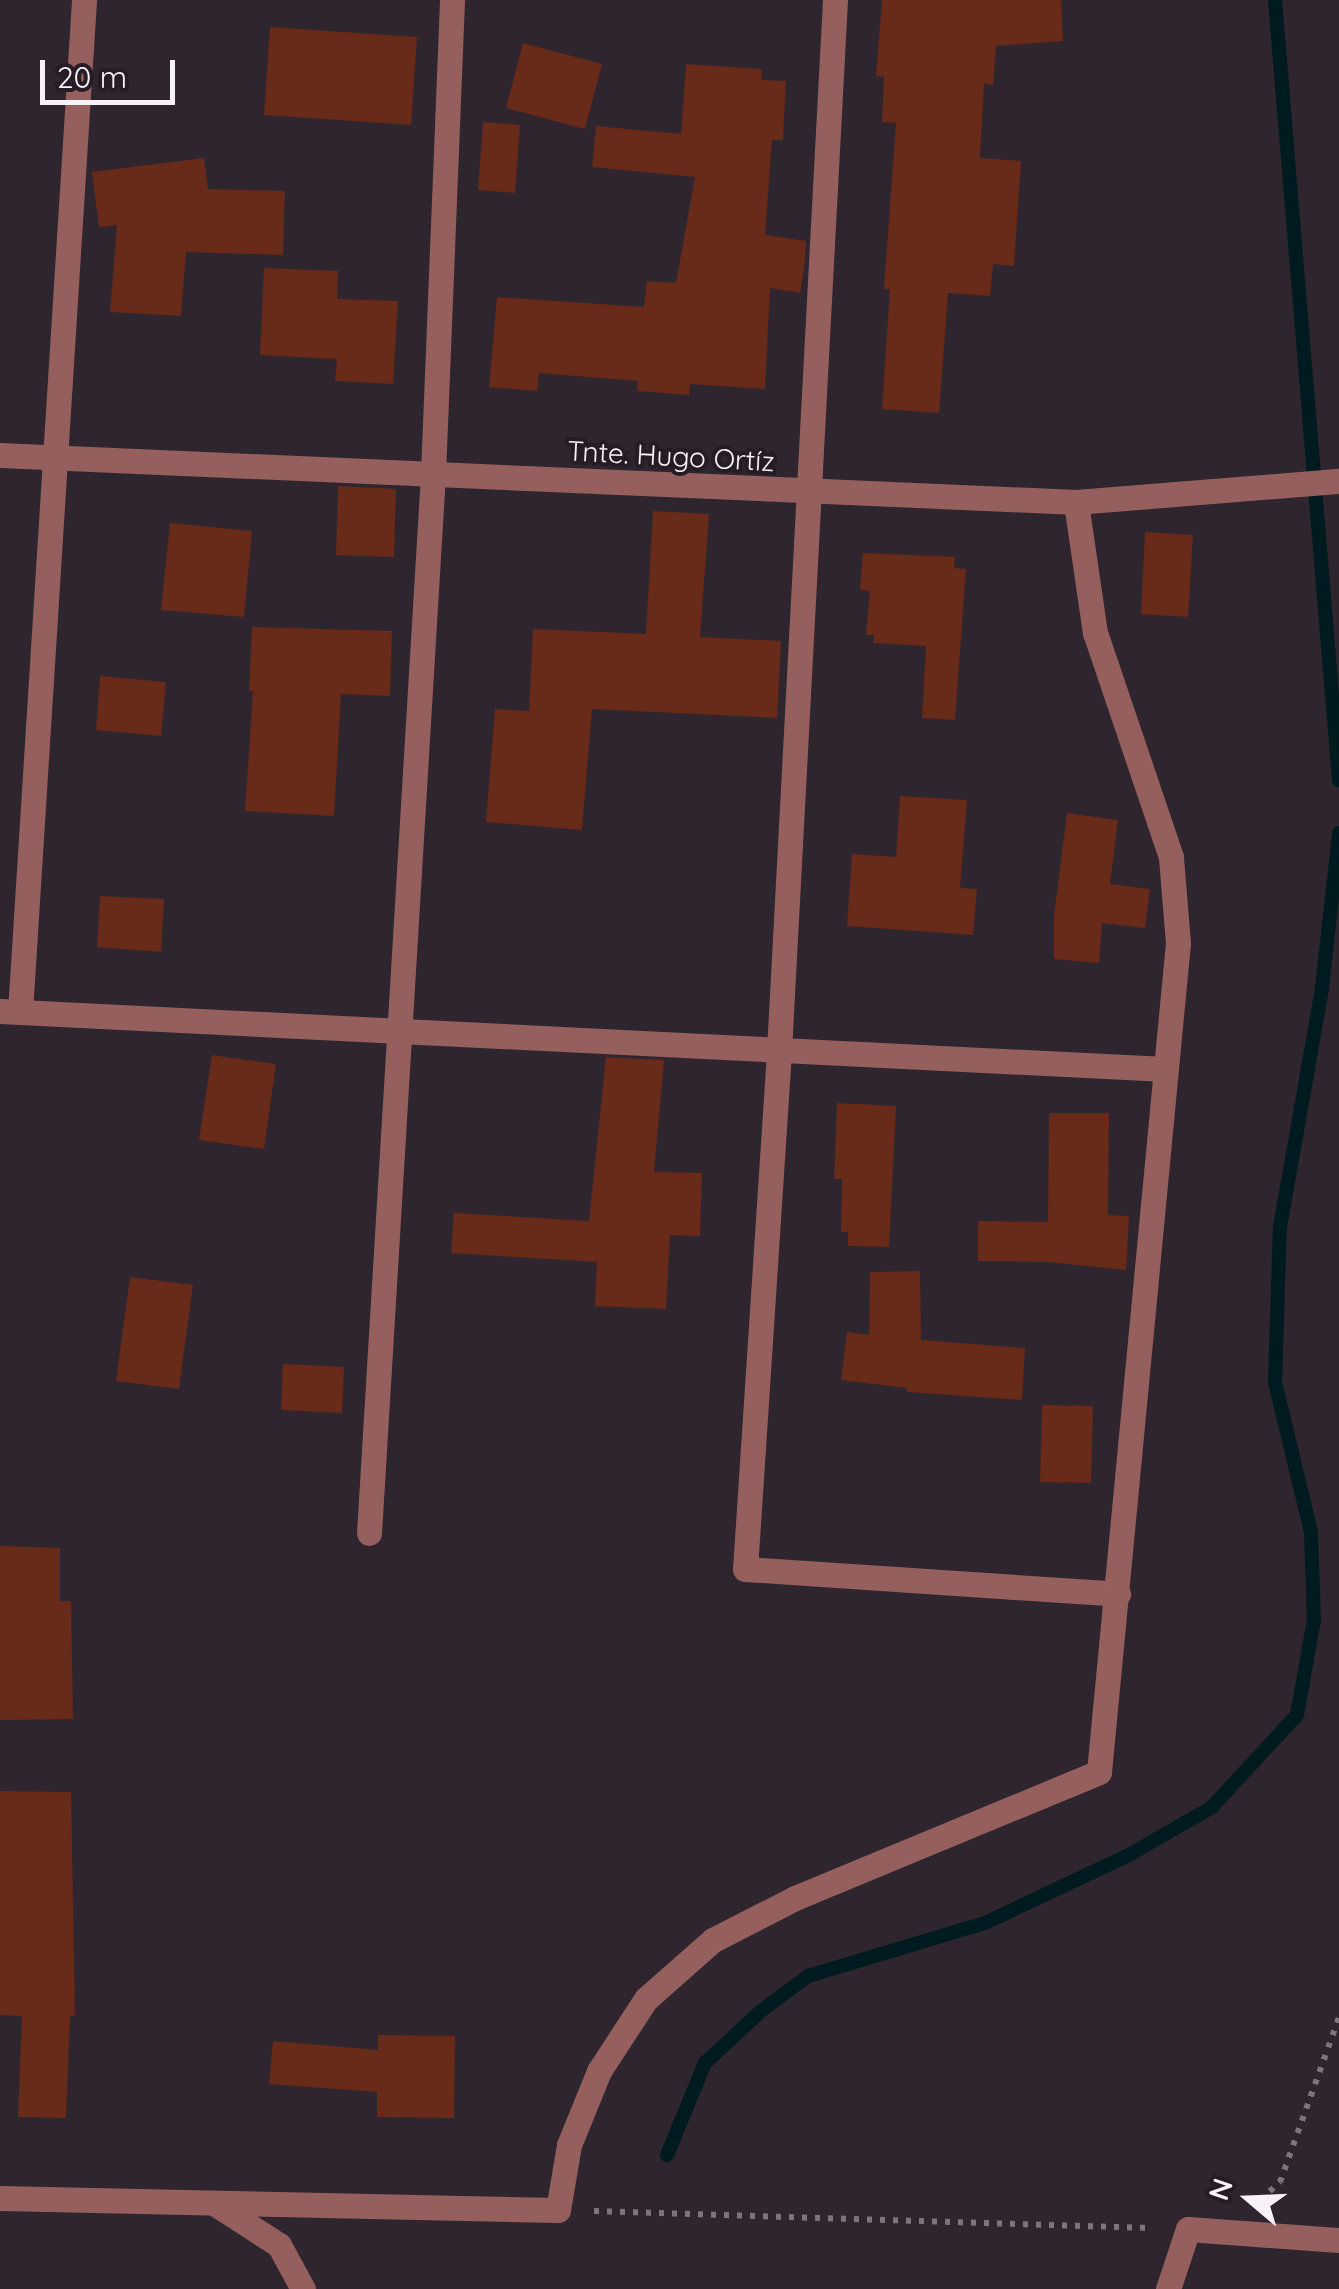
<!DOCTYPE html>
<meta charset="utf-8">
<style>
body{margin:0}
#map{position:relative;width:1339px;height:2289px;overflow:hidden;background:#2f252e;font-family:Quicksand,sans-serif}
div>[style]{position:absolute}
.stream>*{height:14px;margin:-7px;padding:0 7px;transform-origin:7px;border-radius:7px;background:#001b1f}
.building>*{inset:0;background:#682a19}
.path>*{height:6px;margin-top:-3px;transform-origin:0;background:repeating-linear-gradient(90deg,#7d747c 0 5px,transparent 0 13px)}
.minor>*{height:25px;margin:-12.5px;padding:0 12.5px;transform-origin:12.5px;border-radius:12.5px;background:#945f5c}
span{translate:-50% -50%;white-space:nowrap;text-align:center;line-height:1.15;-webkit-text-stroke:8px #251c25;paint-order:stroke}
.street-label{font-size:28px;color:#f8f1f7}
.north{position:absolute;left:1199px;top:2149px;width:100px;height:100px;-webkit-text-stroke:8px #251c25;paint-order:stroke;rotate:289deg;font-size:28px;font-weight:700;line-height:40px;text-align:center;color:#f8f1f7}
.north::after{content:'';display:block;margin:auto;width:35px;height:45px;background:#f8f1f7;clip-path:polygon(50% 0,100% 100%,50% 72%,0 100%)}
.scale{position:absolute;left:40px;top:60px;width:135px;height:45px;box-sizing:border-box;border:5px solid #f8f1f7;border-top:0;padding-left:12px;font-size:30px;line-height:35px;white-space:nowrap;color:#f8f1f7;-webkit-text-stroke:8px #251c25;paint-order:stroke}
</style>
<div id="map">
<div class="stream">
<i style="left:1275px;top:0;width:783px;rotate:85.31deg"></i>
<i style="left:667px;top:2155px;width:100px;rotate:-67.6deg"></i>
<i style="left:705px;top:2063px;width:76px;rotate:-42.9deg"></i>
<i style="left:761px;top:2011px;width:59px;rotate:-36.7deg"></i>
<i style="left:808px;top:1976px;width:185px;rotate:-16.7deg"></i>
<i style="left:985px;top:1923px;width:159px;rotate:-25.3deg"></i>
<i style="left:1129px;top:1855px;width:96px;rotate:-30deg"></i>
<i style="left:1212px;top:1807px;width:125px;rotate:-47.3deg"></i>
<i style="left:1297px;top:1715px;width:97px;rotate:-79.9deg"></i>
<i style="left:1314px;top:1620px;width:88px;rotate:-92deg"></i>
<i style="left:1311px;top:1532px;width:154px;rotate:-103.5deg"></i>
<i style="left:1275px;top:1382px;width:155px;rotate:-88.2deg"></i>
<i style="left:1280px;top:1227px;width:243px;rotate:-80deg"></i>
<i style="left:1322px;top:988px;width:156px;rotate:-83.7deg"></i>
</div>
<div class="building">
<i style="clip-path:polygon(882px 0,1061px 0,1063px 41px,996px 46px,993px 85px,984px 84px,980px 158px,1021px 161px,1014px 266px,993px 264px,990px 296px,948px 293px,939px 413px,882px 409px,890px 289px,884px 289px,896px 123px,882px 122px,884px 77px,876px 76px)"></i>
<i style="clip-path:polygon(270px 27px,417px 37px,411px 125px,264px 115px)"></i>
<i style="clip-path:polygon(523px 43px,602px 64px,585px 129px,506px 108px)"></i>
<i style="clip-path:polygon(686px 64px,762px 69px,761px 80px,786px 81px,783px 140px,772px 140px,765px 235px,806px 241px,805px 261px,800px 293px,770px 288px,765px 389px,690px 384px,689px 395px,637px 391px,638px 381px,539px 373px,537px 391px,489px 387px,497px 297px,644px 307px,647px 281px,676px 283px,695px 177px,592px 167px,596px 126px,681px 134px)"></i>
<i style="clip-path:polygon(483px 122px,520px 125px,515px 193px,478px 190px)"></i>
<i style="clip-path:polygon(204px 158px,208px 189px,285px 191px,283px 255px,186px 252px,181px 316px,110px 312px,117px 225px,99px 227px,92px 172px)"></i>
<i style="clip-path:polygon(264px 268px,338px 271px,337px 299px,398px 301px,393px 384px,335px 381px,337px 359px,260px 355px)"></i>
<i style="clip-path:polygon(338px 486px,396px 489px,394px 557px,336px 555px)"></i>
<i style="clip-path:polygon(653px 511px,709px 514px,700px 637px,781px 641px,777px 718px,592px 709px,582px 830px,486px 822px,495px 709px,529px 711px,533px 629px,646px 634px)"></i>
<i style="clip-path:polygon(170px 523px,252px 531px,244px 617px,161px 610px)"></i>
<i style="clip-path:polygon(1145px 532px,1193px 535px,1188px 617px,1141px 614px)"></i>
<i style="clip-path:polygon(863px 553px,955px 557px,954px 568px,966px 569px,955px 720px,922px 718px,926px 646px,873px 643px,874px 635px,866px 635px,870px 591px,860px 590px)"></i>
<i style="clip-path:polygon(252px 627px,392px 631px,390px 696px,341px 694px,334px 816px,245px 811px,253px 691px,249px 691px)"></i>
<i style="clip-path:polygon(100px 676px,166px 682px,161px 736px,96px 730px)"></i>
<i style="clip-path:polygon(900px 796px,967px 800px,960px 888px,977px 889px,973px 935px,847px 926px,852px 854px,896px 857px)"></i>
<i style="clip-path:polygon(1067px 813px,1118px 820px,1110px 884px,1150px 889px,1145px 928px,1102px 923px,1099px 963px,1054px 959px,1054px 916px)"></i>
<i style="clip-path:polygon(100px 896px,164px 899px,161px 952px,97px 947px)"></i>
<i style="clip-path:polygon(212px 1055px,276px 1064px,264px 1149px,199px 1140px)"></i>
<i style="clip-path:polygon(606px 1057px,664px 1060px,654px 1172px,702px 1173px,700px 1236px,670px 1235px,666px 1309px,595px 1306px,597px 1262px,451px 1253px,454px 1213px,589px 1221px)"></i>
<i style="clip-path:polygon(837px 1103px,896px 1106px,889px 1247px,848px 1246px,848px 1232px,841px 1232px,842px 1179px,834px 1179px)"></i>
<i style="clip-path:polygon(1049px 1113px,1109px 1113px,1108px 1215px,1129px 1216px,1126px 1270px,1048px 1262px,978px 1261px,978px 1221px,1048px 1222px)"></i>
<i style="clip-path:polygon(920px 1271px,921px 1340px,1025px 1348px,1022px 1400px,907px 1392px,907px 1388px,841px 1380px,847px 1332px,869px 1335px,870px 1272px)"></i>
<i style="clip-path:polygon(130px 1277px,193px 1285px,179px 1389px,116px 1381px)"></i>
<i style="clip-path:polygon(283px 1364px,344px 1367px,342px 1413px,281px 1410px)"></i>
<i style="clip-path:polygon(1042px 1405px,1093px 1406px,1091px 1483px,1040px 1482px)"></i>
<i style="clip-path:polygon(0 1546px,60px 1548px,60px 1601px,71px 1601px,73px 1719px,0 1720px)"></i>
<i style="clip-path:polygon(0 1791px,71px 1792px,75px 2016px,70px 2016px,66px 2118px,18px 2117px,22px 2016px,0 2015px)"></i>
<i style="clip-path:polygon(378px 2035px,455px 2036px,454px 2118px,377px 2117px,377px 2092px,269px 2084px,273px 2041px,378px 2050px)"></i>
</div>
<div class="path">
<i style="left:1260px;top:2200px;width:27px;rotate:-42deg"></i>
<i style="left:1280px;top:2182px;width:175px;rotate:-70.3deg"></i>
<i style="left:594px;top:2211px;width:557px;rotate:1.75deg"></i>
</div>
<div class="minor">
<i style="left:835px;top:0;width:1053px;rotate:93.05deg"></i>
<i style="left:779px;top:1052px;width:518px;rotate:93.76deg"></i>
<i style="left:745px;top:1569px;width:374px;rotate:3.8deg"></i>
<i style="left:0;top:455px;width:1077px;rotate:2.5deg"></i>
<i style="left:1076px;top:502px;width:264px;rotate:-4.6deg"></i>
<i style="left:0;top:1011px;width:1167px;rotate:2.85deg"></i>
<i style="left:20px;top:1012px;width:1014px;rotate:-86.38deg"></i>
<i style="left:369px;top:1533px;width:1061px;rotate:-86.54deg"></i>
<i style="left:433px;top:474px;width:474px;rotate:-87.7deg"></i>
<i style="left:0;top:2198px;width:558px;rotate:1.23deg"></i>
<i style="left:558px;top:2210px;width:66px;rotate:-80.4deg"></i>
<i style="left:569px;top:2145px;width:80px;rotate:-67.9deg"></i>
<i style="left:599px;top:2071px;width:86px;rotate:-56.9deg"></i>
<i style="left:646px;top:1999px;width:89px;rotate:-41.4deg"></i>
<i style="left:713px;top:1940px;width:92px;rotate:-27.1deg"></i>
<i style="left:795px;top:1898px;width:329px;rotate:-22.5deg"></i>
<i style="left:1099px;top:1772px;width:833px;rotate:-84.56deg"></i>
<i style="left:1178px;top:943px;width:86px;rotate:-94.7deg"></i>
<i style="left:1171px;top:857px;width:237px;rotate:-108.7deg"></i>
<i style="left:1095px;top:633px;width:132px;rotate:-98.3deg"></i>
<i style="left:214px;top:2203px;width:77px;rotate:32.9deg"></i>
<i style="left:279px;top:2245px;width:50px;rotate:61.4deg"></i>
<i style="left:1168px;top:2289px;width:63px;rotate:-71.6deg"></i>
<i style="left:1188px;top:2229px;width:151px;rotate:4.2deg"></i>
</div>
<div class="street-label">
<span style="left:671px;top:456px;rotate:3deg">Tnte. Hugo Ortíz</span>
</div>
<div class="north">N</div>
<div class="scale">20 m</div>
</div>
